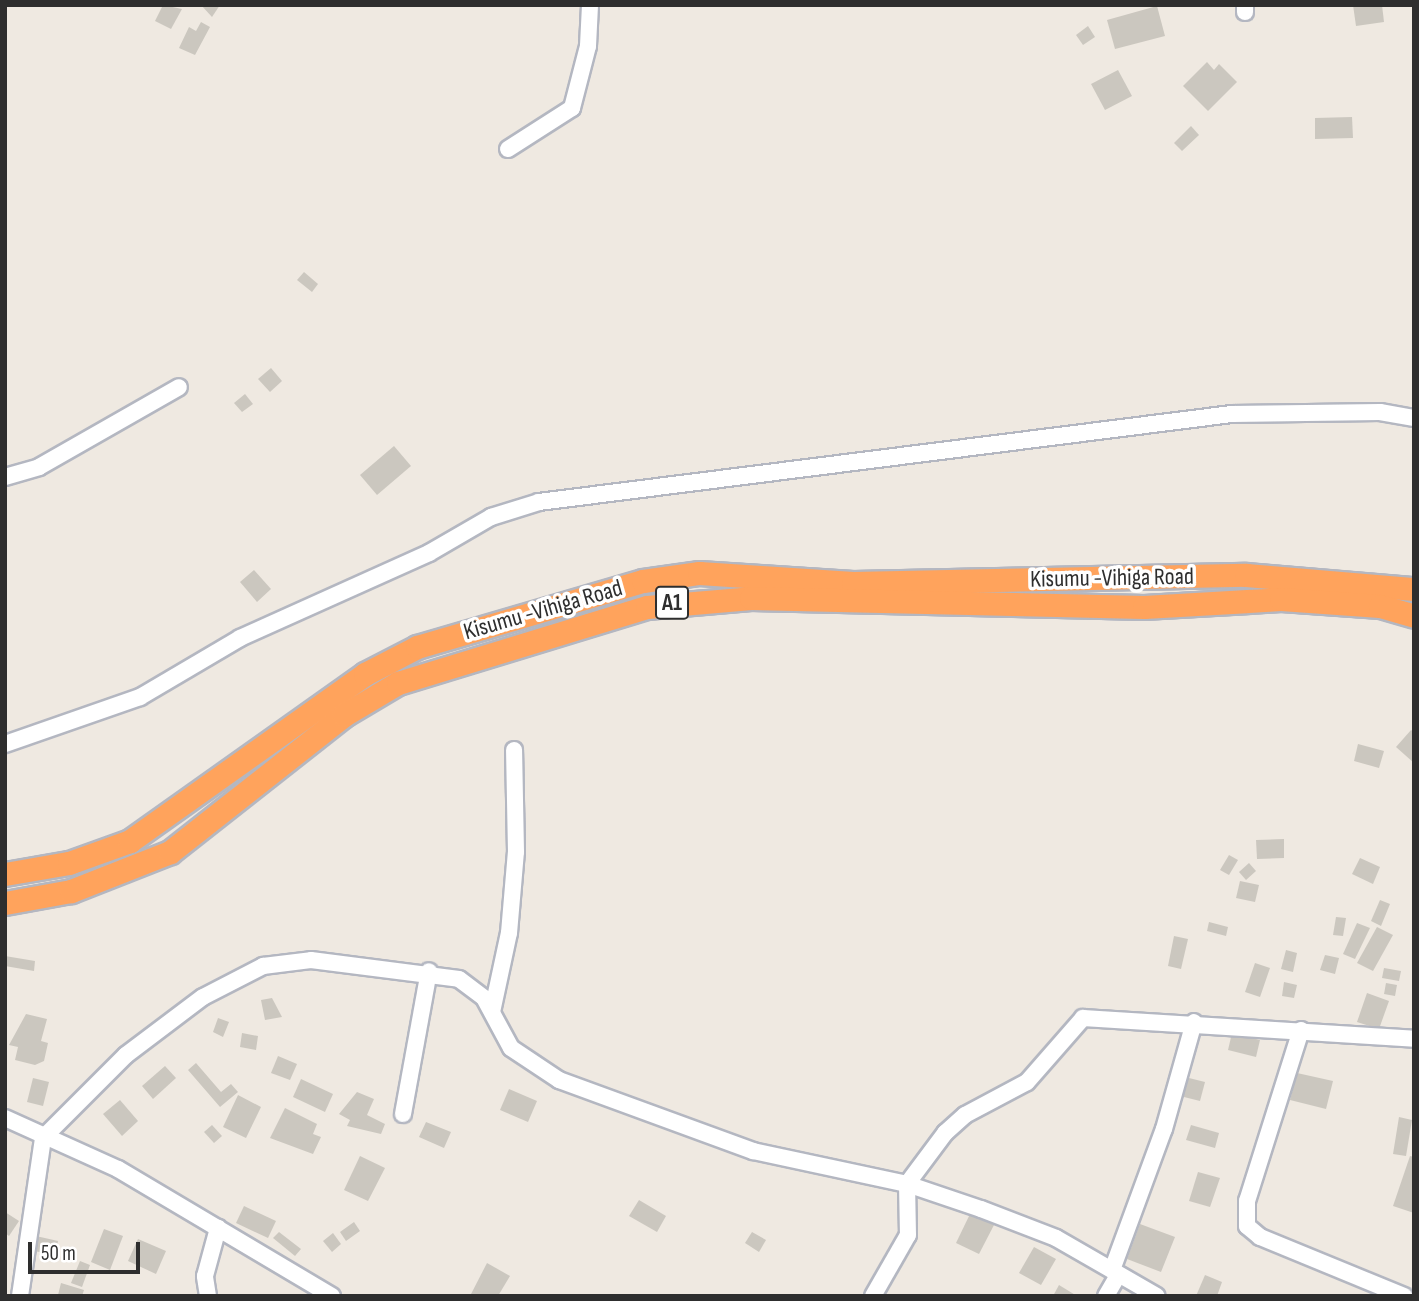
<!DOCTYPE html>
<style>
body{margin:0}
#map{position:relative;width:1419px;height:1301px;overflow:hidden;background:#efe9e1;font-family:"Sofia Sans Condensed",sans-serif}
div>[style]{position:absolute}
.building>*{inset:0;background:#cbc7bf}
.roads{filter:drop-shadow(2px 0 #b4b7c1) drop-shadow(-2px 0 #b4b7c1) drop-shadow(0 2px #b4b7c1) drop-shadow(0 -2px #b4b7c1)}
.minor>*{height:16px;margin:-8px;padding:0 8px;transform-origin:8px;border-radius:8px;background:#fff}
.highway>*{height:23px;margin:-11.5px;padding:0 11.5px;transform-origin:11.5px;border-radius:11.5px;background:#ffa35c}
span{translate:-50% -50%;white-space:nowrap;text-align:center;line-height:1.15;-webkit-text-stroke:7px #fff;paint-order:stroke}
.shield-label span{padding:2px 5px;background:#fff;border:2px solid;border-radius:5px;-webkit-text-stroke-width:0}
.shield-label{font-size:23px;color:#2e2e2e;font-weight:700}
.street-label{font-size:24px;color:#2e2e2e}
.frame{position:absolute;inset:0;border:7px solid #2e2e2e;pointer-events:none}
.scale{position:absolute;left:28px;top:1242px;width:112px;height:32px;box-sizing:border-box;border:4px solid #2e2e2e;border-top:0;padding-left:9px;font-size:21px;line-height:24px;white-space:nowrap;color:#2e2e2e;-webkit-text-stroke:5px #fff;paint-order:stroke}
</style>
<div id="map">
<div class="building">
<i style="clip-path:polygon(163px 5px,182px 9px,171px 29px,155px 21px)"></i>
<i style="clip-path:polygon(201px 5px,220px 5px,212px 17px)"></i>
<i style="clip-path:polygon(1353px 5px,1382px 5px,1384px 22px,1356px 26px)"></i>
<i style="clip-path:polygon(1157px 6px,1165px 36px,1115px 49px,1107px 20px)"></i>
<i style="clip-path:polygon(201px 22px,210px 27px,195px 55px,179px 48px,189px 27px,196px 31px)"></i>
<i style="clip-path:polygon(1088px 26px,1095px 37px,1083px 45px,1076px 35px)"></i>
<i style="clip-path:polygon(1207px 62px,1214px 70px,1219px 64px,1237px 82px,1208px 111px,1183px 86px)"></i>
<i style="clip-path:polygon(1118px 70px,1132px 96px,1105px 110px,1091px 84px)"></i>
<i style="clip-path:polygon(1352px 117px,1353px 138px,1315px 139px,1315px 118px)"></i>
<i style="clip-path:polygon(1191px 126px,1199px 135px,1182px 151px,1174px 143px)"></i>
<i style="clip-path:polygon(304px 272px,318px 284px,312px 292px,297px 280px)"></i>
<i style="clip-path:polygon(271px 368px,282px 381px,270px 392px,258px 379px)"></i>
<i style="clip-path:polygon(245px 394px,253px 404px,242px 412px,234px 403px)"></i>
<i style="clip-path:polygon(394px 446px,411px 466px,377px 495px,360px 475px)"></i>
<i style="clip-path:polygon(254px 570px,271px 589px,257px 602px,240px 582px)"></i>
<i style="clip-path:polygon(1411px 730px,1414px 732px,1414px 763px,1396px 747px)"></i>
<i style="clip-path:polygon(1358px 744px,1384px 751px,1379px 768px,1354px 761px)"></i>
<i style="clip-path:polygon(1284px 839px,1284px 858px,1257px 859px,1256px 840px)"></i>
<i style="clip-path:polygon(1229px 855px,1238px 860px,1229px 875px,1220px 870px)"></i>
<i style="clip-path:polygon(1360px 858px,1380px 867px,1373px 884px,1352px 874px)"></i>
<i style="clip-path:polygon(1249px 863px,1256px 871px,1246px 880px,1239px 872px)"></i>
<i style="clip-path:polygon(1240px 881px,1259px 885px,1255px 902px,1236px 898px)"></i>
<i style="clip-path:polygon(1380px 900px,1390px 904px,1381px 926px,1371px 921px)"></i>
<i style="clip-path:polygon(1336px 917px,1346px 918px,1343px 936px,1333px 935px)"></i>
<i style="clip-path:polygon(1209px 922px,1228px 927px,1226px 936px,1207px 931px)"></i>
<i style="clip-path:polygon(1357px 923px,1370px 928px,1355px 959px,1343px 954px)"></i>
<i style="clip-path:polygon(1377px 927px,1393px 935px,1373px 971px,1357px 963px)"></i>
<i style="clip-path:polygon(1174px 936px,1188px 939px,1181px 969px,1168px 966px)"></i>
<i style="clip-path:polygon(1286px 950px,1297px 953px,1293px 972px,1281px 969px)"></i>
<i style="clip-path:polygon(1325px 955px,1339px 958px,1335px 974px,1320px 970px)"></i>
<i style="clip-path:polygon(5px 956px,35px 961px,34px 971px,5px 966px)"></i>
<i style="clip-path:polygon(1255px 963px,1270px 968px,1260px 997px,1245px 992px)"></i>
<i style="clip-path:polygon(1384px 968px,1401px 971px,1399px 981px,1382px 978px)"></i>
<i style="clip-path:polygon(1284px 982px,1297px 985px,1294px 998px,1282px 996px)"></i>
<i style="clip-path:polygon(1386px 983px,1397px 985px,1395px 996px,1384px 994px)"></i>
<i style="clip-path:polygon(1367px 993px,1389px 1001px,1379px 1029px,1357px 1022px)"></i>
<i style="clip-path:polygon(272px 998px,282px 1017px,265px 1020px,261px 1000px)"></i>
<i style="clip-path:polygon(26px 1014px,47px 1019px,41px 1041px,48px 1043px,44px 1061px,35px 1065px,15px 1060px,18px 1047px,9px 1045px)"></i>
<i style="clip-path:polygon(218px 1018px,229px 1022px,223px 1037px,213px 1032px)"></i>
<i style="clip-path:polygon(242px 1033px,258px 1036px,256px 1050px,240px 1047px)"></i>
<i style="clip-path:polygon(1232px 1033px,1260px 1040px,1256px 1057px,1228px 1050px)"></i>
<i style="clip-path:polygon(278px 1056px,297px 1064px,290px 1080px,271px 1073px)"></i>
<i style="clip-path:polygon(196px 1063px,221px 1092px,231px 1084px,238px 1092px,220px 1107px,188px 1070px)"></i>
<i style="clip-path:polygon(165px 1066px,176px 1078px,153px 1099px,142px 1086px)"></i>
<i style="clip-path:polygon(1297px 1073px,1333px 1081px,1326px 1109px,1290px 1100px)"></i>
<i style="clip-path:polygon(1185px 1077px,1205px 1082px,1200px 1101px,1180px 1096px)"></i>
<i style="clip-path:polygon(33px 1078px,49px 1082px,43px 1106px,27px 1102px)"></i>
<i style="clip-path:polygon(301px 1079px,333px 1094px,325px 1112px,293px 1097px)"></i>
<i style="clip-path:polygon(509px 1089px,537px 1101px,528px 1122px,500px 1110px)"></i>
<i style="clip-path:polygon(357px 1092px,374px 1099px,367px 1115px,385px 1124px,381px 1134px,347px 1126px,350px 1120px,339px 1114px)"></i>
<i style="clip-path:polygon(238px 1095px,261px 1107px,246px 1138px,223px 1127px)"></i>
<i style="clip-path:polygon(120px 1100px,138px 1121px,122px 1136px,103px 1114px)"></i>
<i style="clip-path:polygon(285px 1108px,317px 1124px,313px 1134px,321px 1137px,313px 1154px,270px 1138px)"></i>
<i style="clip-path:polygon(1399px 1117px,1412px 1120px,1406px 1156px,1393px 1154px)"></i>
<i style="clip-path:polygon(426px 1122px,451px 1132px,444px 1148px,419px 1137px)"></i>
<i style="clip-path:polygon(212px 1125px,222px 1136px,214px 1143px,204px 1132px)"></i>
<i style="clip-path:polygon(1191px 1125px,1219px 1133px,1215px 1148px,1186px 1140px)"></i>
<i style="clip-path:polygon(360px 1156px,385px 1168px,368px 1201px,344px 1190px)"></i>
<i style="clip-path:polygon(1410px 1156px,1414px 1157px,1414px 1213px,1393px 1206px)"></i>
<i style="clip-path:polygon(1198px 1172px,1220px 1178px,1210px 1207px,1189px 1201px)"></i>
<i style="clip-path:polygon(639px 1200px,666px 1216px,657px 1232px,629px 1216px)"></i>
<i style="clip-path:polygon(244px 1206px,276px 1221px,268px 1238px,236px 1223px)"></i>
<i style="clip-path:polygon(5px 1212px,19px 1221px,9px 1236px,5px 1233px)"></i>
<i style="clip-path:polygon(970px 1214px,994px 1225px,979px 1254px,956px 1243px)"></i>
<i style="clip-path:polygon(354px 1222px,360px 1231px,346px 1241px,340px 1232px)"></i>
<i style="clip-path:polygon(1140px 1224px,1175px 1237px,1161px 1272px,1127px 1259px)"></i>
<i style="clip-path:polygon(104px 1229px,123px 1236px,110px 1270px,91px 1262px)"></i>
<i style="clip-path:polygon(279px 1232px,301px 1249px,295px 1256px,273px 1238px)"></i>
<i style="clip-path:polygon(752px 1232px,766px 1240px,759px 1252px,745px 1243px)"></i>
<i style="clip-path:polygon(333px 1233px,341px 1244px,332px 1252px,323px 1241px)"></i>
<i style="clip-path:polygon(36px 1236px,58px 1241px,55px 1255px,34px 1251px)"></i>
<i style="clip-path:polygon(138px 1239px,166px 1251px,156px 1274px,128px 1261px)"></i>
<i style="clip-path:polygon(1034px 1247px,1056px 1259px,1041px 1285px,1019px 1273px)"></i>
<i style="clip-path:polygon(80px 1261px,90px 1265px,82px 1287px,71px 1283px)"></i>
<i style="clip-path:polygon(487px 1263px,510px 1276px,498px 1296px,470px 1296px)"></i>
<i style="clip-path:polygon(1205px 1275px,1222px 1282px,1217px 1296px,1196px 1296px)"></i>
<i style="clip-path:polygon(61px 1283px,84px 1290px,82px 1296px,46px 1296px,58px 1295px)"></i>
<i style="clip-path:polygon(1059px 1285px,1077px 1296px,1053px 1296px)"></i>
</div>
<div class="roads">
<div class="minor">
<i style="left:1245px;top:5px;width:7px;rotate:90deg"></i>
<i style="left:508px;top:149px;width:76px;rotate:-32.6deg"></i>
<i style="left:572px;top:108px;width:64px;rotate:-75.5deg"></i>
<i style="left:588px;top:46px;width:41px;rotate:-87.2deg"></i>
<i style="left:5px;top:477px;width:35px;rotate:-16deg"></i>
<i style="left:39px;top:467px;width:161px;rotate:-29.7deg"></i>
<i style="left:5px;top:744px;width:143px;rotate:-19.2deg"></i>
<i style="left:140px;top:697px;width:116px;rotate:-30.5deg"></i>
<i style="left:240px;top:638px;width:207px;rotate:-24.2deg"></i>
<i style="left:429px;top:553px;width:72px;rotate:-30.1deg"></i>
<i style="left:491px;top:517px;width:50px;rotate:-17.4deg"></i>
<i style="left:539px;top:502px;width:699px;rotate:-7.24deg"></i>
<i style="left:1232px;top:414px;width:148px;rotate:-0.8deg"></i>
<i style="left:1380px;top:412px;width:35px;rotate:10deg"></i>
<i style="left:492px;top:1012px;width:81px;rotate:-77.9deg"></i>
<i style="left:509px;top:933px;width:81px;rotate:-85.1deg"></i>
<i style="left:516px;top:852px;width:102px;rotate:-91.1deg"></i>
<i style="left:1301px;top:1030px;width:179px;rotate:107.5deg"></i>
<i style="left:1247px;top:1201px;width:25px;rotate:90deg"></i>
<i style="left:1247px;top:1226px;width:17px;rotate:40deg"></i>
<i style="left:1260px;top:1237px;width:156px;rotate:22.3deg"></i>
<i style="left:403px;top:1114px;width:145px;rotate:-79.7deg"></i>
<i style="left:5px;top:1118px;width:124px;rotate:24.3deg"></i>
<i style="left:118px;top:1169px;width:249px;rotate:30.7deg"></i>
<i style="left:1112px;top:1270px;width:150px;rotate:-69.8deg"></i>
<i style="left:1164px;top:1129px;width:111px;rotate:-74.3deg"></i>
<i style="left:20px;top:1296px;width:160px;rotate:-81.7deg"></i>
<i style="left:43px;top:1138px;width:117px;rotate:-45deg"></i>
<i style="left:126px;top:1055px;width:96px;rotate:-37deg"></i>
<i style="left:203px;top:997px;width:68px;rotate:-27.3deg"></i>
<i style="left:263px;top:966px;width:48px;rotate:-7.1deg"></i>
<i style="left:311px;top:960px;width:149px;rotate:7.3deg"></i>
<i style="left:459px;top:979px;width:31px;rotate:37deg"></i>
<i style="left:484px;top:998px;width:57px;rotate:61.6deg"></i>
<i style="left:511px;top:1048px;width:58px;rotate:33.7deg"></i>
<i style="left:559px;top:1080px;width:207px;rotate:20.1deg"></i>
<i style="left:753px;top:1151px;width:157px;rotate:12.1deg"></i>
<i style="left:907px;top:1184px;width:78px;rotate:18.7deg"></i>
<i style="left:981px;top:1209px;width:80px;rotate:21.1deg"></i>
<i style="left:1056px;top:1238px;width:116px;rotate:29.9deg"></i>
<i style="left:208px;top:1296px;width:20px;rotate:-99deg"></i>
<i style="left:205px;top:1276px;width:50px;rotate:-74.8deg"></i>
<i style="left:873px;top:1296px;width:70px;rotate:-60.2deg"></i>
<i style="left:908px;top:1235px;width:51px;rotate:-91.1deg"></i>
<i style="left:907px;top:1184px;width:64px;rotate:-53.3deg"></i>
<i style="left:945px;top:1133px;width:27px;rotate:-42deg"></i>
<i style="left:965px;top:1115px;width:70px;rotate:-28deg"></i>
<i style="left:1027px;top:1082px;width:85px;rotate:-48.8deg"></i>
<i style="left:1083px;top:1018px;width:332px;rotate:3.6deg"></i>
<i style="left:1106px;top:1296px;width:24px;rotate:-60deg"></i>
</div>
<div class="highway">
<i style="left:5px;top:874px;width:65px;rotate:-9.8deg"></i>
<i style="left:69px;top:863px;width:65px;rotate:-19.8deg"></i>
<i style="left:130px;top:841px;width:288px;rotate:-35.4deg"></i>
<i style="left:365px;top:674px;width:59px;rotate:-27.4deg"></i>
<i style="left:417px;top:647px;width:235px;rotate:-16.3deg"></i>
<i style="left:643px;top:581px;width:57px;rotate:-8.1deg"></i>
<i style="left:699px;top:573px;width:154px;rotate:3.7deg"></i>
<i style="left:853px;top:583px;width:393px;rotate:-1.2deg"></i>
<i style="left:1246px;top:575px;width:169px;rotate:4.8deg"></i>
<i style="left:5px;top:903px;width:67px;rotate:-10.3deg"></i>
<i style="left:71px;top:891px;width:106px;rotate:-21.5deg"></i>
<i style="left:170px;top:852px;width:221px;rotate:-38.2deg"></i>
<i style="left:344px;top:715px;width:63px;rotate:-30.7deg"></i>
<i style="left:398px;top:683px;width:260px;rotate:-17deg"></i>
<i style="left:647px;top:607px;width:104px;rotate:-4.9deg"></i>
<i style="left:751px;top:598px;width:393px;rotate:1.3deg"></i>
<i style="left:1144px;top:607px;width:137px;rotate:-3.3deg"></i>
<i style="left:1281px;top:599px;width:99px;rotate:4deg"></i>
<i style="left:1380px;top:606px;width:35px;rotate:16deg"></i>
</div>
</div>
<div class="shield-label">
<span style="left:672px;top:603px">A1</span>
</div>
<div class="street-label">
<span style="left:1112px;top:578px;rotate:-1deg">Kisumu -Vihiga Road</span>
<span style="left:543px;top:610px;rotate:-16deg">Kisumu -Vihiga Road</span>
</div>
<div class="frame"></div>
<div class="scale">50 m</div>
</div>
